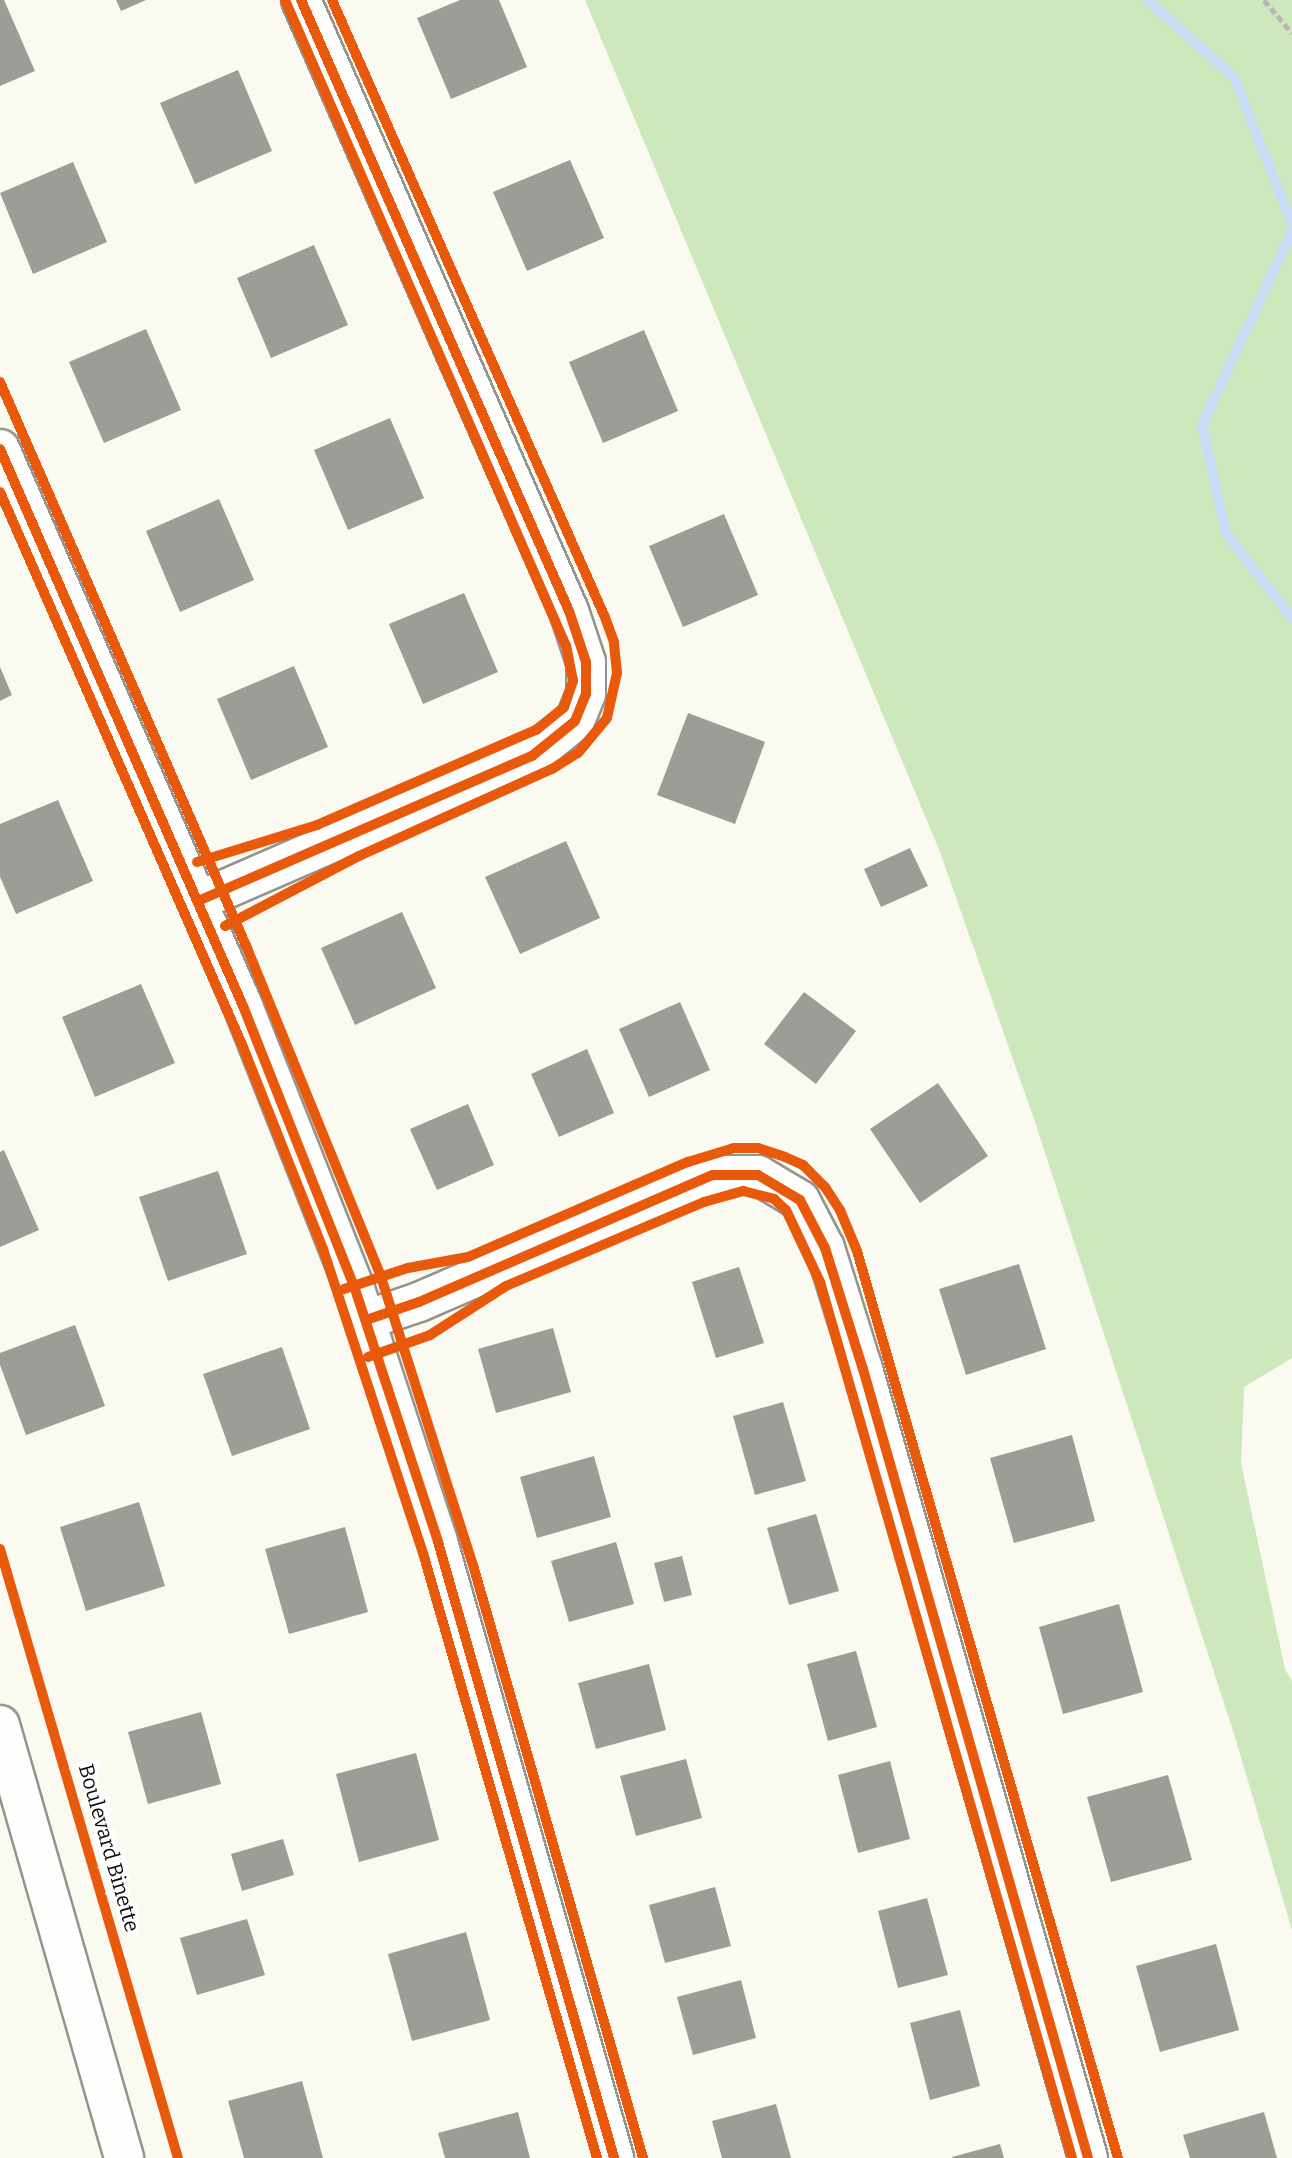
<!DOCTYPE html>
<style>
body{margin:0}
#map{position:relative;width:1292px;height:2158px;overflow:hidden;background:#fbfaf0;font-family:Bitter,serif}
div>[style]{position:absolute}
.forest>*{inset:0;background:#cde8bd}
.stream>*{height:10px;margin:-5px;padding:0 5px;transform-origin:5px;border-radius:5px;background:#c6ddf5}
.building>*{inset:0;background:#9e9c96}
.path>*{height:4.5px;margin-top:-2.25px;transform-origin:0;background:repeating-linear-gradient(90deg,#b7b7b5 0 7px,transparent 0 10.5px)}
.roads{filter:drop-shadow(2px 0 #94938f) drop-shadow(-2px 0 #94938f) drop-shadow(0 2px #94938f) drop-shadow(0 -2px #94938f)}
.minor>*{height:38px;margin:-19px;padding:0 19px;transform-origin:19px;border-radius:19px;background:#fefefd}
.tertiary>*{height:38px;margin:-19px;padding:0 19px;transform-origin:19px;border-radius:19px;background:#fefefd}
.cycleway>*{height:10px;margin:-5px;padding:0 5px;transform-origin:5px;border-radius:5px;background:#e8590c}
span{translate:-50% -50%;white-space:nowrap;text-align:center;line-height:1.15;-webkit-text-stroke:7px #fff;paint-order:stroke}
.street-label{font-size:21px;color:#0c0c0c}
</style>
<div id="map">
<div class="forest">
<i style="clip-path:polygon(585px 0,1292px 0,1292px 1358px,1244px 1387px,1241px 1463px,1285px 1669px,1292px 1681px,1292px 1930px,1235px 1737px,1035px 1122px,940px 852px)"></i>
</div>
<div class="stream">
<i style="left:1147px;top:0;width:116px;rotate:41.5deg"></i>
<i style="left:1234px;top:77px;width:158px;rotate:68.5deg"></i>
<i style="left:1292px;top:231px;width:214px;rotate:114.9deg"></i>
<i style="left:1202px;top:425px;width:111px;rotate:77.5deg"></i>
<i style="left:1226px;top:533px;width:108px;rotate:52.2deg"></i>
</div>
<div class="building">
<i style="clip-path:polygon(0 0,4px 0,35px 71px,0 86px)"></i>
<i style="clip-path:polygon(116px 0,146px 0,121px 11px)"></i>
<i style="clip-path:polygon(460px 0,499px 0,527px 67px,451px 99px,417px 18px)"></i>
<i style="clip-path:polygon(238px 70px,272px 151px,195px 184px,160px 103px)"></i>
<i style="clip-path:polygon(570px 160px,604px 238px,527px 271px,493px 192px)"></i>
<i style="clip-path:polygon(73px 162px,107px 242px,33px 274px,0 193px)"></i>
<i style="clip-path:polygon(314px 245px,348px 325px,271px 358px,237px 278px)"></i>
<i style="clip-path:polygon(146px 329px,181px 410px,104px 443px,69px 362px)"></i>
<i style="clip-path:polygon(644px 330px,678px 411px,603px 443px,569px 362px)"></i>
<i style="clip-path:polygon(390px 418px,424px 498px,348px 530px,314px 450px)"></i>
<i style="clip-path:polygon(219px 499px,254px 580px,180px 612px,146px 531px)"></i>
<i style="clip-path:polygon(724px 514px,758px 595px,683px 627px,649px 546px)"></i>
<i style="clip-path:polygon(464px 593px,498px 672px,423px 704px,389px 624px)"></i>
<i style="clip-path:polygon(294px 666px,328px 747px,251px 780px,217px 699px)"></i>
<i style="clip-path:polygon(0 667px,12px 695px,0 701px)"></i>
<i style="clip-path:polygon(688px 713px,765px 742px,735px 824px,657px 795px)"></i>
<i style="clip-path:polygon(58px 800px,93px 881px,16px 914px,0 877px,0 824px)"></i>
<i style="clip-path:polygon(566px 841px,600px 918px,520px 954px,485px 877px)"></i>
<i style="clip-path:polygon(910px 848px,928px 886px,881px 907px,864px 869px)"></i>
<i style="clip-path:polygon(402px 912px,436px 988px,355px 1025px,321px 948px)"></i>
<i style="clip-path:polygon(141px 984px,175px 1063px,95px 1097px,62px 1017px)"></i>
<i style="clip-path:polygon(804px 992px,856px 1031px,816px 1084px,764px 1044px)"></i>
<i style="clip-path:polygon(680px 1002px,710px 1070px,649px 1097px,619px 1029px)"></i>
<i style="clip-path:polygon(587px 1049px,614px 1113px,559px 1137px,531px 1074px)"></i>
<i style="clip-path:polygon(938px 1083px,988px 1156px,920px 1203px,870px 1129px)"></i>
<i style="clip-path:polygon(468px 1104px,494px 1165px,437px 1190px,410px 1129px)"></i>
<i style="clip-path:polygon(4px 1150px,39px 1230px,0 1247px,0 1152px)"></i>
<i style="clip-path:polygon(218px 1171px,247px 1254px,168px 1281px,139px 1197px)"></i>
<i style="clip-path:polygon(1019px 1264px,1046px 1349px,966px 1375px,939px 1289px)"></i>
<i style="clip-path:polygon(739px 1267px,764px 1343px,716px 1358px,692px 1282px)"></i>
<i style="clip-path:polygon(75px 1325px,105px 1406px,26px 1435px,0 1365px,0 1353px)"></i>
<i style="clip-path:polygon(553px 1328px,571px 1392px,496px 1413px,478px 1349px)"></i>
<i style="clip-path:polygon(282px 1347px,310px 1429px,232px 1456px,203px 1374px)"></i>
<i style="clip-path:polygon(783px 1402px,806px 1481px,755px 1495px,733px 1416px)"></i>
<i style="clip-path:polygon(1072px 1435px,1095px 1521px,1014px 1543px,990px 1458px)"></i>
<i style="clip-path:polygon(594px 1456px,611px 1517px,537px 1538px,520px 1477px)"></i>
<i style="clip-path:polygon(139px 1502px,165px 1586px,86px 1611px,60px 1527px)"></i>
<i style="clip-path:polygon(816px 1514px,839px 1591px,789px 1605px,767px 1528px)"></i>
<i style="clip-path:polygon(345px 1527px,368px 1612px,289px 1634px,265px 1549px)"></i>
<i style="clip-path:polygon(616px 1542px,634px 1604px,569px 1622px,551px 1561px)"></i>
<i style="clip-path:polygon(682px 1556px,692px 1595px,664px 1602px,654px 1563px)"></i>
<i style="clip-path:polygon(1119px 1604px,1143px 1692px,1063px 1714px,1039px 1627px)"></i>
<i style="clip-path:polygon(856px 1651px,877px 1727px,828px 1741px,807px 1664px)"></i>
<i style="clip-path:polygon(649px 1664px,666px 1730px,596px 1749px,578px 1683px)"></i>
<i style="clip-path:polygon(201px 1712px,221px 1784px,148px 1804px,128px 1732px)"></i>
<i style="clip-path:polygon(416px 1753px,439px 1840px,359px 1862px,336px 1774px)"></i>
<i style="clip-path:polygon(686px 1759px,702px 1818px,636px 1836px,620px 1776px)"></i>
<i style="clip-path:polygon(890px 1761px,910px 1839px,858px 1853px,838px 1775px)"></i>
<i style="clip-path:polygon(1168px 1775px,1192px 1860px,1111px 1882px,1087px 1797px)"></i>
<i style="clip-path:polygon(283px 1839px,294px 1875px,242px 1891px,231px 1854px)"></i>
<i style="clip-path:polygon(715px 1887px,731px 1946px,665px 1963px,649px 1905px)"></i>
<i style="clip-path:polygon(927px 1898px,948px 1975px,898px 1988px,878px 1911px)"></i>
<i style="clip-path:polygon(247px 1919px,265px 1975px,197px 1995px,180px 1938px)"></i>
<i style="clip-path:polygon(466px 1932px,490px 2020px,412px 2041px,388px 1954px)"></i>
<i style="clip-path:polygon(1216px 1944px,1239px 2030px,1160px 2052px,1136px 1966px)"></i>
<i style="clip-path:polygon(741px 1980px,756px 2038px,693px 2055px,677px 1997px)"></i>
<i style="clip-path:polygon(960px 2010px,980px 2086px,930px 2100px,910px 2023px)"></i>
<i style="clip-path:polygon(302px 2081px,323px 2158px,244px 2158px,228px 2101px)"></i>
<i style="clip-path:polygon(776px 2104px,791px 2158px,722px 2158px,712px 2121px)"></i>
<i style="clip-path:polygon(518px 2112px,530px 2158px,445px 2158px,438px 2133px)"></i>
<i style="clip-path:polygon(1264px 2112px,1277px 2158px,1190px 2158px,1183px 2135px)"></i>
<i style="clip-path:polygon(1000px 2144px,1004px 2158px,952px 2158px,952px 2157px)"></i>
</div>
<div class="path">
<i style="left:1264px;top:0;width:43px;rotate:49.7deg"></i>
</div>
<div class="roads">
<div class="minor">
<i style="left:0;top:449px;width:608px;rotate:66.43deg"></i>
<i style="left:243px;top:1006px;width:301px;rotate:68.4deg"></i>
<i style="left:354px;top:1286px;width:269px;rotate:71.8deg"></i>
<i style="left:438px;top:1542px;width:641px;rotate:74.05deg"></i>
<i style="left:198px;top:901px;width:364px;rotate:-23.5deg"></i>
<i style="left:532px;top:756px;width:55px;rotate:-39.1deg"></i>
<i style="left:575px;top:721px;width:29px;rotate:-68deg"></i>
<i style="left:586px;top:694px;width:32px;rotate:-90deg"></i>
<i style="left:586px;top:662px;width:54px;rotate:-108.4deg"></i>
<i style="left:569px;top:611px;width:667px;rotate:-113.68deg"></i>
<i style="left:366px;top:1320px;width:56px;rotate:-18.8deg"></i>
<i style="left:419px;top:1302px;width:320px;rotate:-23.4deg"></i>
<i style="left:713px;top:1175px;width:45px"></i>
<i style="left:758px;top:1175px;width:49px;rotate:30.8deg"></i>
<i style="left:800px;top:1200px;width:54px;rotate:62.5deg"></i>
<i style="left:825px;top:1248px;width:127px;rotate:72.6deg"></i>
<i style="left:863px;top:1369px;width:820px;rotate:74.08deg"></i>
</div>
<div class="tertiary">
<i style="left:0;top:1725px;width:450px;rotate:74deg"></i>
</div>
</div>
<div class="cycleway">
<i style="left:0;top:382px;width:618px;rotate:66.42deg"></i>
<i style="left:247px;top:948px;width:355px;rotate:67.8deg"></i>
<i style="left:381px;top:1277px;width:302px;rotate:72.3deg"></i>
<i style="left:473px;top:1565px;width:617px;rotate:74deg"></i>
<i style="left:0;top:449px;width:608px;rotate:66.43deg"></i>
<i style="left:243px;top:1006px;width:301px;rotate:68.4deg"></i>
<i style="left:354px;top:1286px;width:269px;rotate:71.8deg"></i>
<i style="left:438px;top:1542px;width:641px;rotate:74.05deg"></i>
<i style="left:0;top:492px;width:606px;rotate:66.35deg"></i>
<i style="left:243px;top:1047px;width:217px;rotate:68.4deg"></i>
<i style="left:323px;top:1249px;width:327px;rotate:71.8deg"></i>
<i style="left:425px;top:1560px;width:622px;rotate:73.95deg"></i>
<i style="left:197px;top:862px;width:126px;rotate:-17.1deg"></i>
<i style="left:317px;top:825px;width:239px;rotate:-23.5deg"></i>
<i style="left:536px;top:730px;width:36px;rotate:-39deg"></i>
<i style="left:564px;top:707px;width:28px;rotate:-71deg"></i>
<i style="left:573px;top:681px;width:36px;rotate:-101deg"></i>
<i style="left:566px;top:646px;width:704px;rotate:-113.51deg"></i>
<i style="left:198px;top:901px;width:364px;rotate:-23.5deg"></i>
<i style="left:532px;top:756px;width:55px;rotate:-39.1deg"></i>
<i style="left:575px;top:721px;width:29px;rotate:-68deg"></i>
<i style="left:586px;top:694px;width:32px;rotate:-90deg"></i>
<i style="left:586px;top:662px;width:54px;rotate:-108.4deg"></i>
<i style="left:569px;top:611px;width:667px;rotate:-113.68deg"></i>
<i style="left:225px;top:926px;width:151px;rotate:-27.6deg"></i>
<i style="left:359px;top:856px;width:212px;rotate:-24.3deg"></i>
<i style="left:552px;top:769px;width:31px;rotate:-32deg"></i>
<i style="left:578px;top:753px;width:45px;rotate:-50.4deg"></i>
<i style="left:607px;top:718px;width:46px;rotate:-77.5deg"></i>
<i style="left:617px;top:673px;width:31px;rotate:-96deg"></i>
<i style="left:614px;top:642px;width:29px;rotate:-110deg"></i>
<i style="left:604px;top:615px;width:672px;rotate:-113.86deg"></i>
<i style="left:344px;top:1289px;width:67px;rotate:-18.2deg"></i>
<i style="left:408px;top:1268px;width:61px;rotate:-10.4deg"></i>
<i style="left:468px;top:1257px;width:240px;rotate:-23.4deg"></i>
<i style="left:688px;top:1162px;width:48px;rotate:-16.9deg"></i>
<i style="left:734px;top:1148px;width:24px"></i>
<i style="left:758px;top:1148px;width:28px;rotate:18deg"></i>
<i style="left:785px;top:1157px;width:20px;rotate:24deg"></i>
<i style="left:803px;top:1165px;width:31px;rotate:45deg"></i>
<i style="left:825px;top:1187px;width:27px;rotate:57deg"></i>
<i style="left:840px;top:1210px;width:44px;rotate:67.5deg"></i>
<i style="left:857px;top:1251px;width:944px;rotate:73.95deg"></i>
<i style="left:366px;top:1320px;width:56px;rotate:-18.8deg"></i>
<i style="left:419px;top:1302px;width:320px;rotate:-23.4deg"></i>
<i style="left:713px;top:1175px;width:45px"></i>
<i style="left:758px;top:1175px;width:49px;rotate:30.8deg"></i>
<i style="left:800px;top:1200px;width:54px;rotate:62.5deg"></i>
<i style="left:825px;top:1248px;width:127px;rotate:72.6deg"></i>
<i style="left:863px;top:1369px;width:820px;rotate:74.08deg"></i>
<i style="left:368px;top:1357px;width:66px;rotate:-19.5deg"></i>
<i style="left:430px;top:1335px;width:90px;rotate:-32.8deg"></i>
<i style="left:506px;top:1286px;width:215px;rotate:-23deg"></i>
<i style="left:704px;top:1202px;width:41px;rotate:-15.8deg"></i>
<i style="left:743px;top:1191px;width:32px;rotate:14deg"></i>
<i style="left:774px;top:1199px;width:16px;rotate:43deg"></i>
<i style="left:786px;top:1210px;width:80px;rotate:64.7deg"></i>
<i style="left:820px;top:1282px;width:912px;rotate:73.95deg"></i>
<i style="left:0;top:1549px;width:634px;rotate:73.71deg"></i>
</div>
<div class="street-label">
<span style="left:109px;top:1848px;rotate:74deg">Boulevard Binette</span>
</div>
</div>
